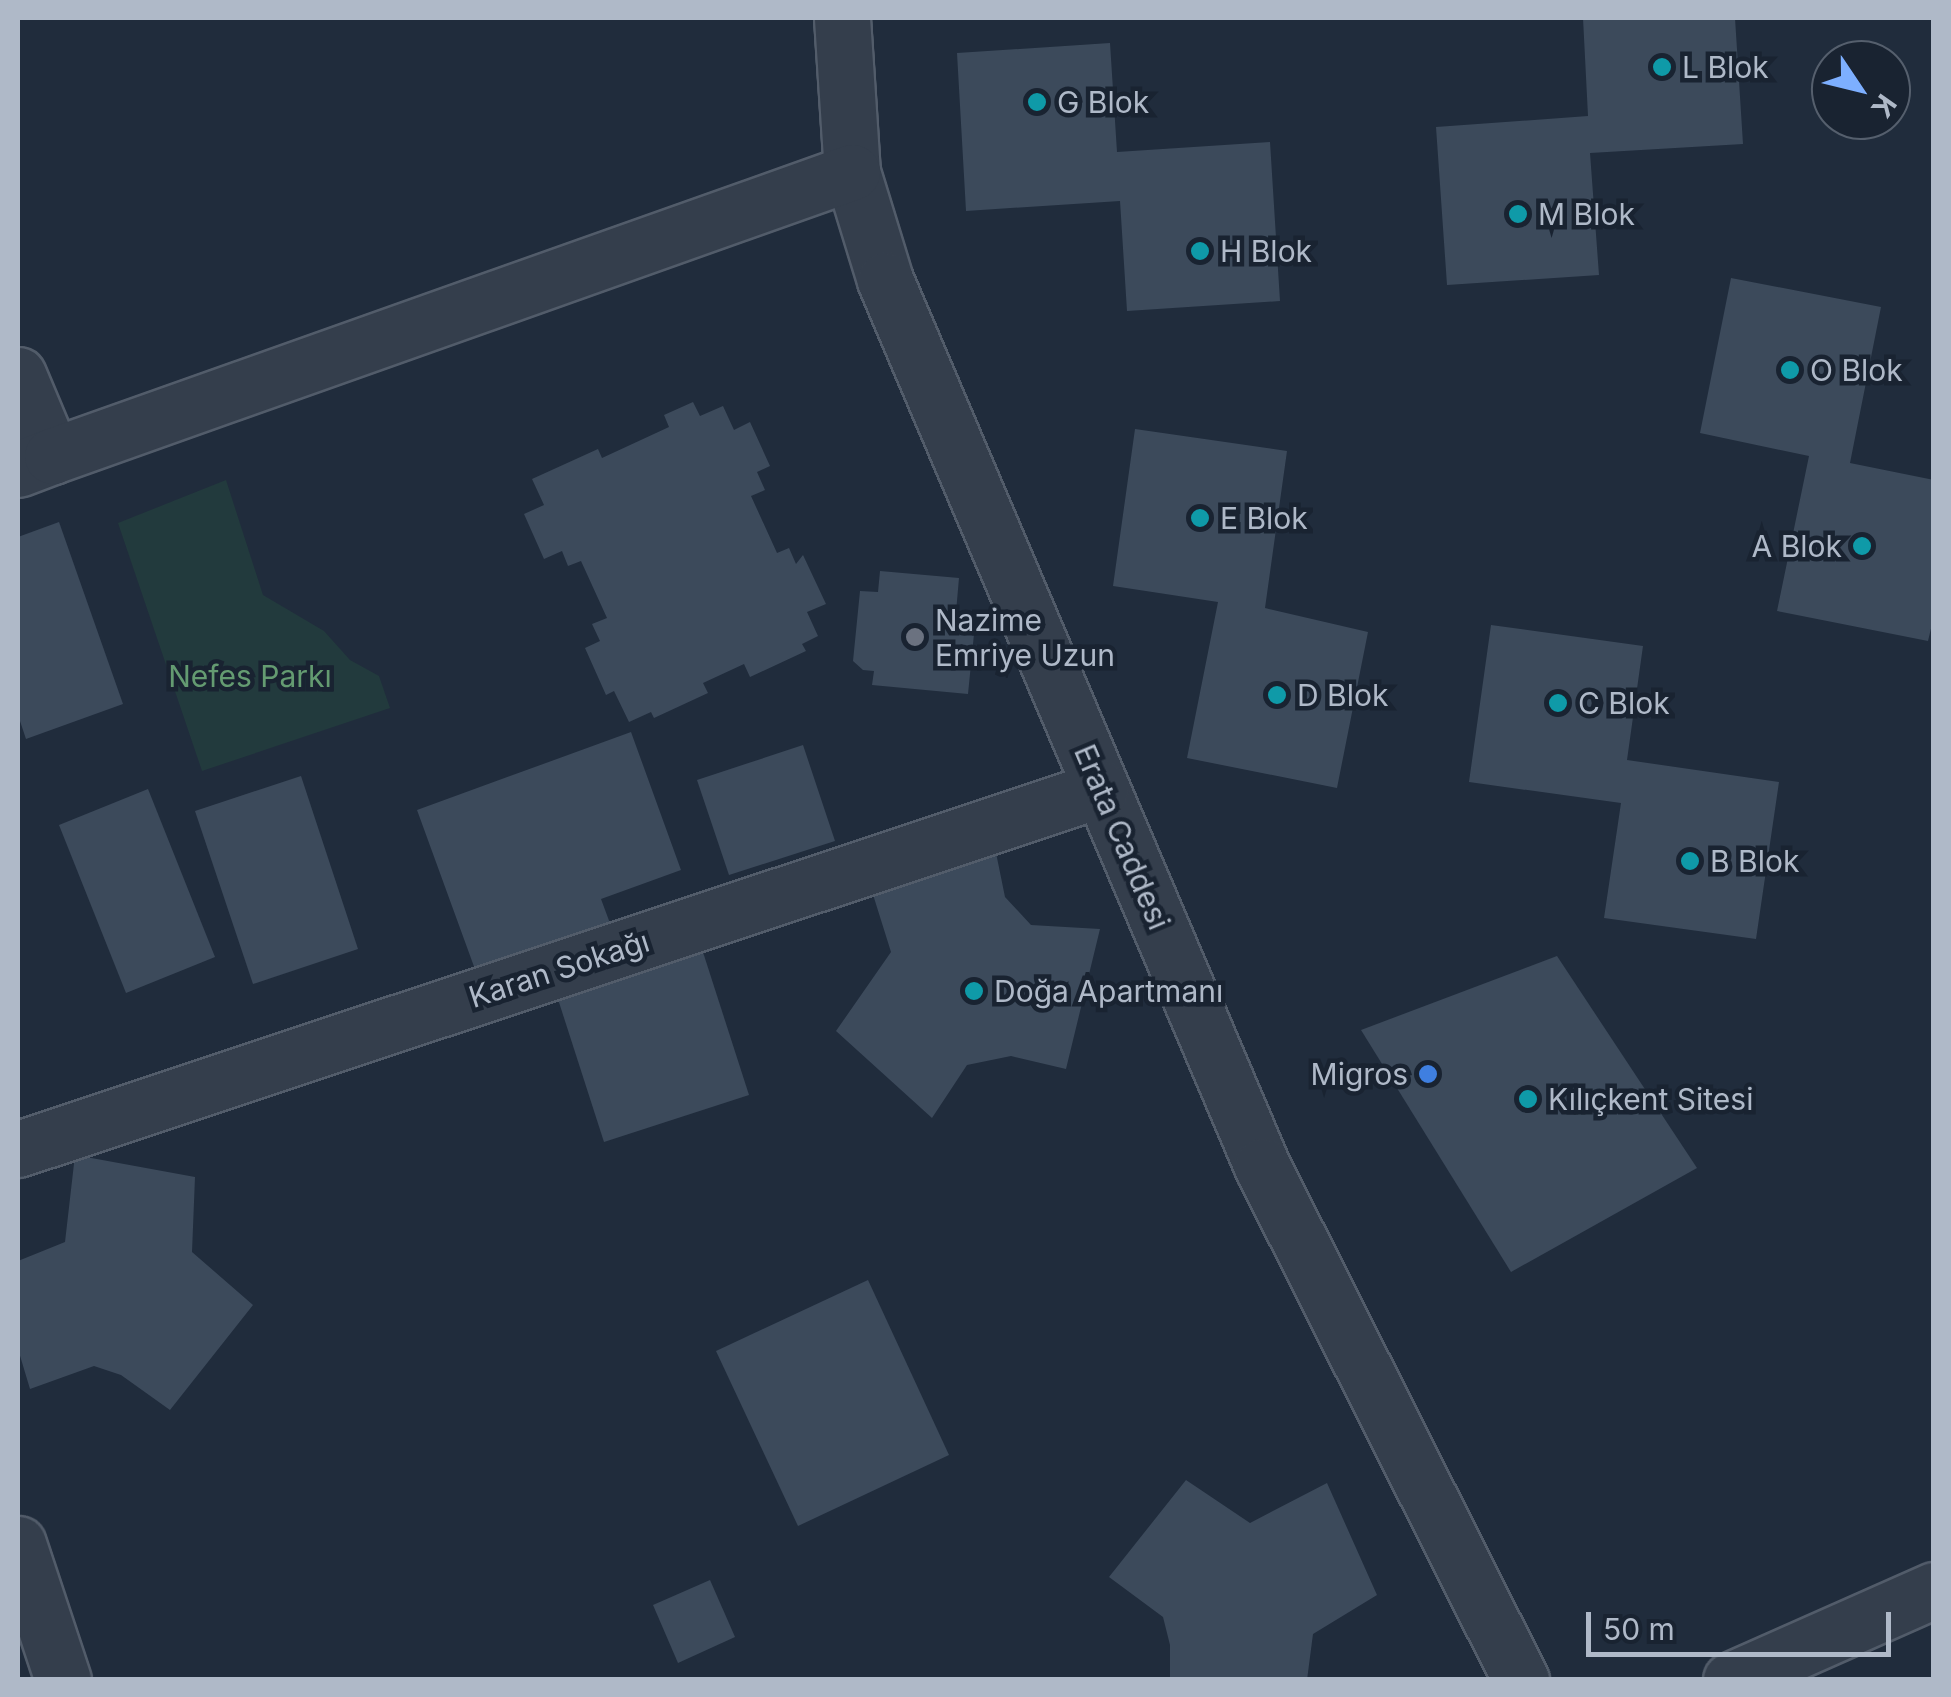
<!DOCTYPE html>
<meta charset="utf-8">
<style>
body{margin:0}
#map{position:relative;width:1951px;height:1697px;overflow:hidden;background:#202c3c;font-family:Inter,sans-serif}
div>[style]{position:absolute}
.green>*{inset:0;background:#223a3d}
.building>*{inset:0;background:#3c4a5b}
.roads{filter:drop-shadow(2px 0 #525c6a) drop-shadow(-2px 0 #525c6a) drop-shadow(0 2px #525c6a) drop-shadow(0 -2px #525c6a)}
.minor>*{height:55px;margin:-27.5px;padding:0 27.5px;transform-origin:27.5px;border-radius:27.5px;background:#343e4c}
.dots>*{width:28px;height:28px;translate:-50% -50%;box-sizing:border-box;border:5px solid #192331;border-radius:50%}
span{translate:-50% -50%;white-space:nowrap;text-align:center;line-height:1.15;-webkit-text-stroke:9px #192331;paint-order:stroke}
.poi-label{font-size:30px;color:#afb9c8}
.left{translate:0 -50%;text-align:left}
.right{translate:-100% -50%;text-align:right}
.park-label{font-size:30px;color:#649b71}
.street-label{font-size:30px;color:#afb9c8}
.frame{position:absolute;inset:0;border:20px solid #afb9c8;pointer-events:none}
.north{position:absolute;left:1811px;top:40px;width:100px;height:100px;box-sizing:border-box;background:#192331;border:2px solid #555f6d;border-radius:50%;rotate:125deg;font-size:28px;font-weight:700;line-height:40px;text-align:center;color:#afb9c8}
.north::after{content:'';display:block;margin:auto;width:35px;height:45px;background:#7dafff;clip-path:polygon(50% 0,100% 100%,50% 72%,0 100%)}
.scale{position:absolute;left:1586px;top:1612px;width:305px;height:45px;box-sizing:border-box;border:5px solid #afb9c8;border-top:0;padding-left:12px;font-size:30px;line-height:35px;white-space:nowrap;color:#afb9c8;-webkit-text-stroke:8px #192331;paint-order:stroke}
</style>
<div id="map">
<div class="green">
<i style="clip-path:polygon(226px 480px,263px 595px,324px 631px,350px 660px,379px 676px,390px 708px,202px 771px,118px 523px)"></i>
</div>
<div class="building">
<i style="clip-path:polygon(1583px 18px,1735px 18px,1743px 144px,1590px 153px,1599px 275px,1447px 285px,1436px 127px,1588px 116px)"></i>
<i style="clip-path:polygon(1110px 43px,1117px 152px,1270px 142px,1280px 301px,1127px 311px,1120px 201px,966px 211px,957px 53px)"></i>
<i style="clip-path:polygon(1731px 278px,1881px 307px,1850px 463px,1934px 480px,1934px 616px,1928px 641px,1777px 611px,1809px 456px,1700px 433px)"></i>
<i style="clip-path:polygon(693px 402px,700px 416px,723px 406px,734px 430px,750px 422px,770px 466px,757px 472px,765px 490px,751px 496px,777px 553px,789px 548px,796px 564px,803px 555px,826px 604px,807px 612px,818px 636px,802px 644px,806px 651px,750px 677px,744px 664px,703px 683px,708px 693px,654px 718px,651px 712px,629px 722px,614px 691px,606px 695px,585px 648px,600px 641px,592px 624px,607px 618px,581px 561px,568px 566px,562px 551px,544px 559px,524px 514px,544px 505px,532px 479px,598px 449px,602px 458px,669px 427px,664px 415px)"></i>
<i style="clip-path:polygon(1135px 429px,1287px 451px,1265px 608px,1368px 632px,1337px 788px,1187px 758px,1218px 602px,1113px 586px)"></i>
<i style="clip-path:polygon(59px 522px,123px 704px,26px 739px,18px 715px,18px 537px)"></i>
<i style="clip-path:polygon(880px 571px,959px 578px,956px 612px,976px 614px,968px 694px,872px 685px,874px 671px,863px 670px,853px 661px,860px 591px,878px 592px)"></i>
<i style="clip-path:polygon(1491px 625px,1643px 646px,1627px 760px,1779px 782px,1756px 939px,1604px 918px,1621px 803px,1469px 782px)"></i>
<i style="clip-path:polygon(631px 732px,681px 870px,601px 899px,614px 934px,480px 983px,417px 810px)"></i>
<i style="clip-path:polygon(803px 745px,835px 841px,729px 875px,697px 780px)"></i>
<i style="clip-path:polygon(301px 776px,358px 949px,253px 984px,195px 811px)"></i>
<i style="clip-path:polygon(148px 789px,215px 957px,126px 993px,59px 825px)"></i>
<i style="clip-path:polygon(994px 843px,1005px 897px,1031px 925px,1100px 929px,1066px 1069px,1011px 1056px,967px 1065px,932px 1118px,836px 1031px,891px 952px,870px 885px)"></i>
<i style="clip-path:polygon(701px 946px,749px 1095px,604px 1142px,556px 993px)"></i>
<i style="clip-path:polygon(1557px 956px,1697px 1168px,1511px 1272px,1361px 1030px)"></i>
<i style="clip-path:polygon(75px 1155px,195px 1177px,192px 1252px,253px 1305px,170px 1410px,121px 1375px,94px 1366px,30px 1389px,18px 1349px,18px 1261px,65px 1242px)"></i>
<i style="clip-path:polygon(868px 1280px,949px 1455px,798px 1526px,716px 1351px)"></i>
<i style="clip-path:polygon(1186px 1480px,1250px 1523px,1327px 1483px,1377px 1595px,1313px 1634px,1307px 1680px,1170px 1680px,1170px 1645px,1163px 1617px,1109px 1577px)"></i>
<i style="clip-path:polygon(710px 1580px,735px 1637px,678px 1663px,653px 1605px)"></i>
</div>
<div class="roads">
<div class="minor">
<i style="left:842px;top:18px;width:154px;rotate:86.3deg"></i>
<i style="left:852px;top:172px;width:113px;rotate:73deg"></i>
<i style="left:885px;top:280px;width:963px;rotate:66.95deg"></i>
<i style="left:1262px;top:1166px;width:576px;rotate:63.26deg"></i>
<i style="left:18px;top:375px;width:88px;rotate:67.2deg"></i>
<i style="left:52px;top:456px;width:36px;rotate:159deg"></i>
<i style="left:52px;top:456px;width:849px;rotate:-19.54deg"></i>
<i style="left:18px;top:1149px;width:1141px;rotate:-18.39deg"></i>
<i style="left:18px;top:1544px;width:143px;rotate:71.7deg"></i>
<i style="left:1731px;top:1680px;width:222px;rotate:-23.9deg"></i>
</div>
</div>
<div class="dots">
<i style="left:1662px;top:67px;background:#0f9aa8"></i>
<i style="left:1037px;top:102px;background:#0f9aa8"></i>
<i style="left:1518px;top:214px;background:#0f9aa8"></i>
<i style="left:1200px;top:251px;background:#0f9aa8"></i>
<i style="left:1790px;top:370px;background:#0f9aa8"></i>
<i style="left:1200px;top:518px;background:#0f9aa8"></i>
<i style="left:1862px;top:546px;background:#0f9aa8"></i>
<i style="left:915px;top:637px;background:#6b7280"></i>
<i style="left:1277px;top:695px;background:#0f9aa8"></i>
<i style="left:1558px;top:703px;background:#0f9aa8"></i>
<i style="left:1690px;top:861px;background:#0f9aa8"></i>
<i style="left:974px;top:991px;background:#0f9aa8"></i>
<i style="left:1428px;top:1074px;background:#3f7fe0"></i>
<i style="left:1528px;top:1099px;background:#0f9aa8"></i>
</div>
<div class="poi-label">
<span class="left" style="left:1682px;top:67px">L Blok</span>
<span class="left" style="left:1057px;top:102px">G Blok</span>
<span class="left" style="left:1538px;top:214px">M Blok</span>
<span class="left" style="left:1220px;top:251px">H Blok</span>
<span class="left" style="left:1810px;top:370px">O Blok</span>
<span class="left" style="left:1220px;top:518px">E Blok</span>
<span class="right" style="left:1842px;top:546px">A Blok</span>
<span class="left" style="left:935px;top:637px">Nazime<br>Emriye Uzun</span>
<span class="left" style="left:1297px;top:695px">D Blok</span>
<span class="left" style="left:1578px;top:703px">C Blok</span>
<span class="left" style="left:1710px;top:861px">B Blok</span>
<span class="left" style="left:994px;top:991px">Doğa Apartmanı</span>
<span class="right" style="left:1408px;top:1074px">Migros</span>
<span class="left" style="left:1548px;top:1099px">Kılıçkent Sitesi</span>
</div>
<div class="park-label">
<span style="left:250px;top:676px">Nefes Parkı</span>
</div>
<div class="street-label">
<span style="left:1122px;top:837px;rotate:67deg">Erata Caddesi</span>
<span style="left:559px;top:969px;rotate:-18deg">Karan Sokağı</span>
</div>
<div class="frame"></div>
<div class="north">K</div>
<div class="scale">50 m</div>
</div>
